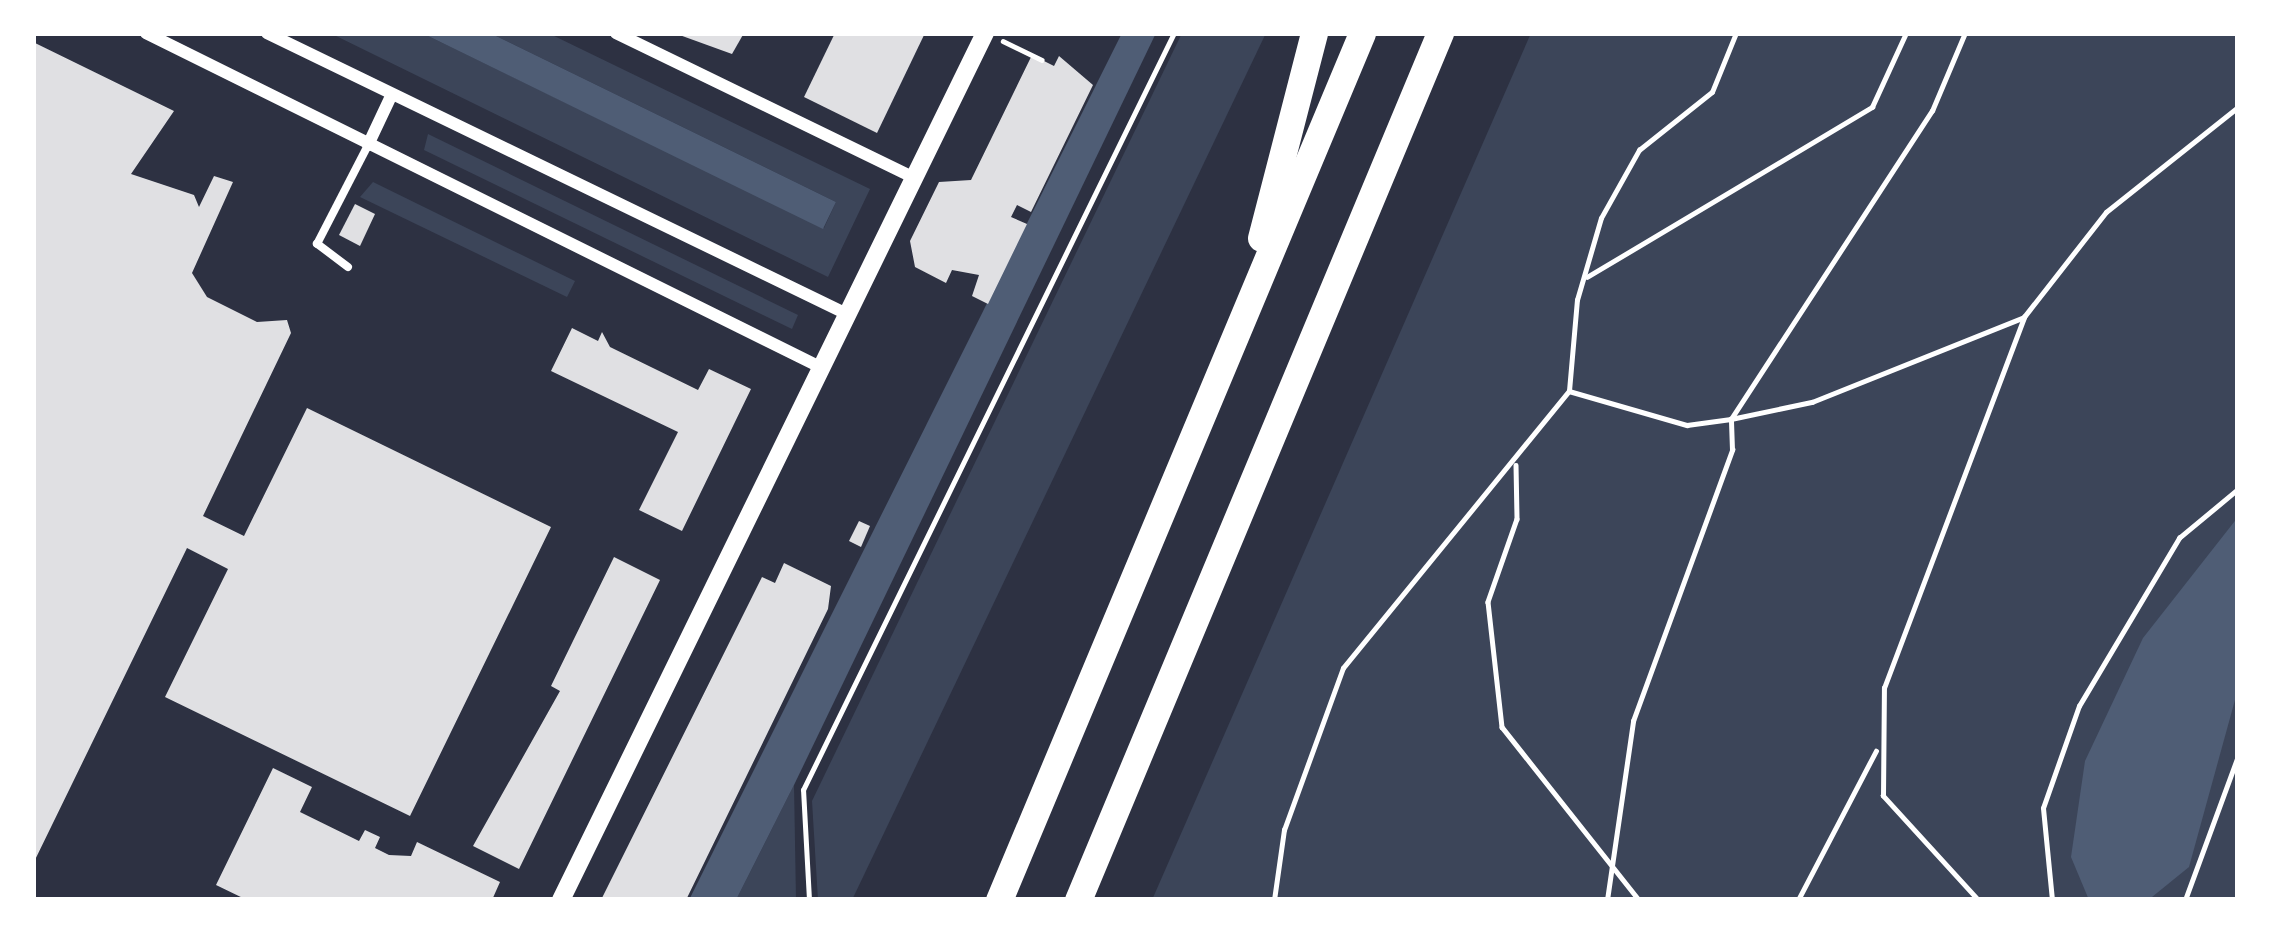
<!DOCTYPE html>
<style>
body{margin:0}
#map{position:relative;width:2271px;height:933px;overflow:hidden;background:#2d3142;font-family:"Sofia Sans Condensed",sans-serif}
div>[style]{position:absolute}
.green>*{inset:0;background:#3c4559}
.water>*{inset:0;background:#4f5d75}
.building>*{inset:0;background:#e0e0e3}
.path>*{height:4.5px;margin:-2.25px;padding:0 2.25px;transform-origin:2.25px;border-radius:2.25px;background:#fff}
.service>*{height:8px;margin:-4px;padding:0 4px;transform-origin:4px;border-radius:4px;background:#fff}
.minor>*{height:12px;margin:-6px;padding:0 6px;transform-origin:6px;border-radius:6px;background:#fff}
.tertiary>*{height:18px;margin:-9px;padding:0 9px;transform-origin:9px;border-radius:9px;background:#fff}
.motorway>*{height:27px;margin:-13.5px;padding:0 13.5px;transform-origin:13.5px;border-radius:13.5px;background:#fff}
span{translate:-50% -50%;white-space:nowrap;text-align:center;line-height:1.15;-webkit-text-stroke:9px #fff;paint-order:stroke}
.frame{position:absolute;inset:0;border:36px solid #fff;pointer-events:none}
</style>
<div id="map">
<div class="green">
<i style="clip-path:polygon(330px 33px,422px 33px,824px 228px,836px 202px,490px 33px,548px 33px,870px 189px,828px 277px)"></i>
<i style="clip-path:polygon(1182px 33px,1266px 33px,852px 900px,818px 900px,812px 801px)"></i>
<i style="clip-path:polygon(1531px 33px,2238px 33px,2238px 900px,1152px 900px)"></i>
<i style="clip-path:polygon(428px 134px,798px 315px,792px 329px,424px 150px)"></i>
<i style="clip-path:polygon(373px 182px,575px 281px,567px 297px,360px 197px)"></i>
<i style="clip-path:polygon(794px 785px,796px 900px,736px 900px)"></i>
</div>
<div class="water">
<i style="clip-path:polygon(422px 33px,490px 33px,836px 202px,823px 229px)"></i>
<i style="clip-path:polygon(1122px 33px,1156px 33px,794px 785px,736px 900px,689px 900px)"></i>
<i style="clip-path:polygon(2238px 517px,2238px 689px,2189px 867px,2152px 897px,2089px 900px,2071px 857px,2085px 761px,2143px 638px)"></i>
</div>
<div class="building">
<i style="clip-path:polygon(674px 33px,744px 33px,732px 54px)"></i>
<i style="clip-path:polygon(835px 33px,925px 33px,877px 133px,804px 97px)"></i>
<i style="clip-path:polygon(33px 42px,174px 111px,131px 174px,194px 195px,199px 207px,214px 176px,233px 182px,192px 273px,207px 297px,257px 322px,287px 320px,291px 333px,203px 516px,244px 536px,307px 408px,551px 527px,410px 816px,165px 697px,228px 569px,187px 548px,33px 864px)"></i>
<i style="clip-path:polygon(1032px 55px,1054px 66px,1059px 56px,1093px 85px,1031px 212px,1017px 205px,1011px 217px,1027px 224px,988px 304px,972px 296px,979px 275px,952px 270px,946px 283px,915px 267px,910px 241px,939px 182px,971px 180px)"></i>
<i style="clip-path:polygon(355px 204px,375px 214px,360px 246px,339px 235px)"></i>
<i style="clip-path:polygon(572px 328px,598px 341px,602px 332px,610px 347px,698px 390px,709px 369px,751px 389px,682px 531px,639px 510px,678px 432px,551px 371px)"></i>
<i style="clip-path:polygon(859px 521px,870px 526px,861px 547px,849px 541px)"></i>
<i style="clip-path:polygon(614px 557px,660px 580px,519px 869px,473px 846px,560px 691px,551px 686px)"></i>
<i style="clip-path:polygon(784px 563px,831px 586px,828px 609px,686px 900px,601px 900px,762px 577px,775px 583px)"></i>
<i style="clip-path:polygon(273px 768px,312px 787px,300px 812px,359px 841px,365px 830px,380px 837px,375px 848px,389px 855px,411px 856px,417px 842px,500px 882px,492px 900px,247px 900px,216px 885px)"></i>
</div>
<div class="path">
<i style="left:1003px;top:41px;width:43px;rotate:26deg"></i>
<i style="left:1587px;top:277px;width:332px;rotate:-30.8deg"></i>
<i style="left:1872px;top:107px;width:81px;rotate:-65.3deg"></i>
<i style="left:1569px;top:391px;width:123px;rotate:16.1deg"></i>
<i style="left:1687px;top:425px;width:44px;rotate:-7.8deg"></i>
<i style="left:1731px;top:419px;width:83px;rotate:-11.9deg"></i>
<i style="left:1812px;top:402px;width:228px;rotate:-21.8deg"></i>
<i style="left:1516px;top:465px;width:54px;rotate:88.9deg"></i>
<i style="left:1517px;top:519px;width:88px;rotate:109.3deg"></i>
<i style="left:1488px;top:602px;width:126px;rotate:83.6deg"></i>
<i style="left:1502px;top:727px;width:221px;rotate:51.6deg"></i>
<i style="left:809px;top:900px;width:110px;rotate:-93.1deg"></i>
<i style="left:803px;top:790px;width:843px;rotate:-63.89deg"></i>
<i style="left:1274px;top:900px;width:71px;rotate:-81.9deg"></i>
<i style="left:1284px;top:830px;width:172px;rotate:-70deg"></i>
<i style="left:1343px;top:668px;width:357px;rotate:-50.8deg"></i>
<i style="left:1569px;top:391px;width:91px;rotate:-85deg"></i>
<i style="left:1577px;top:300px;width:85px;rotate:-73.7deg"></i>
<i style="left:1601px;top:218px;width:78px;rotate:-60.8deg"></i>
<i style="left:1639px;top:150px;width:93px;rotate:-38.5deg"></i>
<i style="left:1712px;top:92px;width:64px;rotate:-67.9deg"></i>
<i style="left:1607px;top:900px;width:181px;rotate:-81.7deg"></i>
<i style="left:1633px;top:721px;width:289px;rotate:-69.9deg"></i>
<i style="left:1732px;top:450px;width:31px;rotate:-92deg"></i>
<i style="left:1731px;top:419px;width:368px;rotate:-56.9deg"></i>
<i style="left:1932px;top:111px;width:85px;rotate:-67.1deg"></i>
<i style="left:1798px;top:900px;width:168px;rotate:-62.4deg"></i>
<i style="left:1978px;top:900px;width:141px;rotate:-132.4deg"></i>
<i style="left:1883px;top:796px;width:108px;rotate:-89.5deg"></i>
<i style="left:1884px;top:688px;width:397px;rotate:-69.3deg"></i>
<i style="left:2024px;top:317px;width:133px;rotate:-52deg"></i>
<i style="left:2106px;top:212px;width:169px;rotate:-38.5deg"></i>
<i style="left:2052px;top:900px;width:92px;rotate:-95.6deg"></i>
<i style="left:2043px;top:808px;width:108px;rotate:-70.6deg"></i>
<i style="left:2079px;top:706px;width:196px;rotate:-59.2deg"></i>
<i style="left:2179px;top:538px;width:77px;rotate:-39.7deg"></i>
<i style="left:2185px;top:900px;width:153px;rotate:-69.8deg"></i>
</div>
<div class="service">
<i style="left:348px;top:267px;width:39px;rotate:-143deg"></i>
<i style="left:317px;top:244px;width:111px;rotate:-62.7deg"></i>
</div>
<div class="minor">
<i style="left:146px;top:33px;width:752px;rotate:26.36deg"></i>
<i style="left:267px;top:33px;width:644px;rotate:25.85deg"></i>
<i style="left:616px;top:33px;width:331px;rotate:25.9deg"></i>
<i style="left:368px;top:145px;width:56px;rotate:-64.8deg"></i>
</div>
<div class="tertiary">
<i style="left:561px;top:900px;width:965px;rotate:-63.94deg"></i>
</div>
<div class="motorway">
<i style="left:1261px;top:238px;width:212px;rotate:-75.5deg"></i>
<i style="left:999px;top:900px;width:940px;rotate:-67.28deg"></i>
<i style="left:1078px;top:900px;width:940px;rotate:-67.34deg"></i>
</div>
<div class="frame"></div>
</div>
